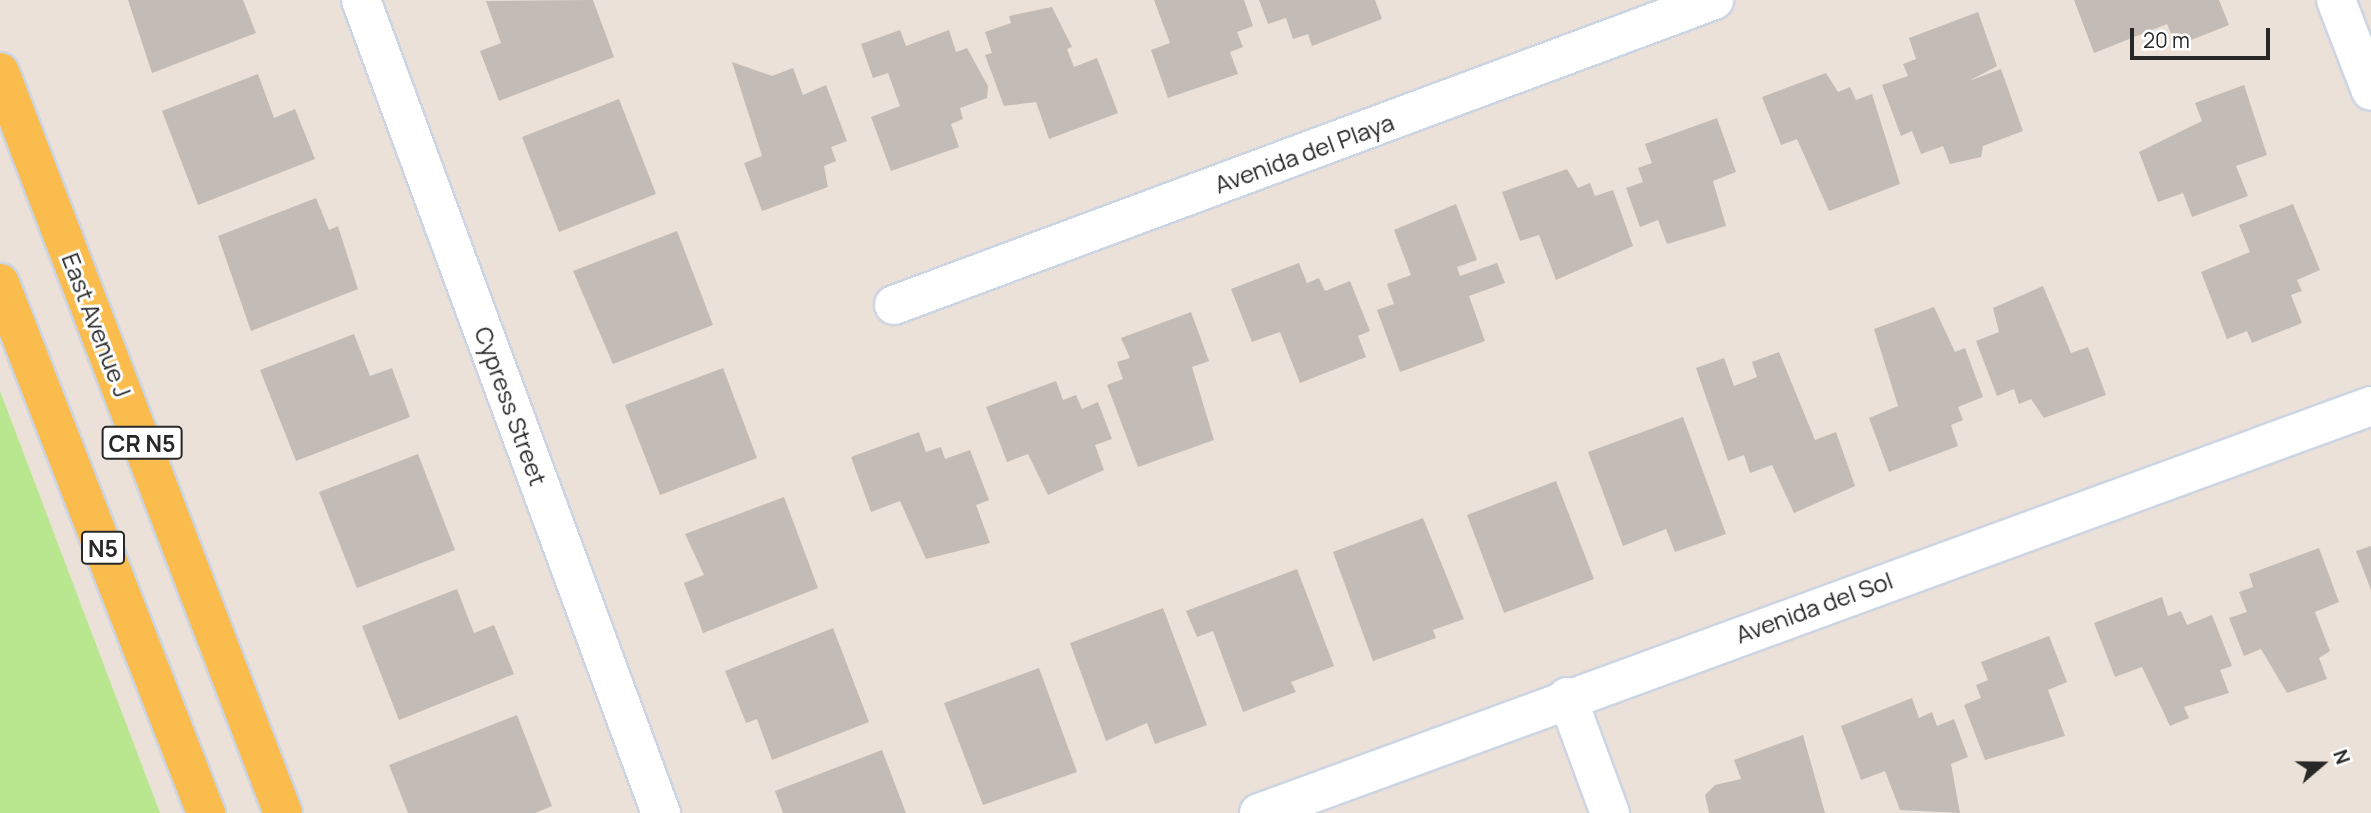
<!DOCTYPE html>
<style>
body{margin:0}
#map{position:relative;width:2371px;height:813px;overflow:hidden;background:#ece1d8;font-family:Manrope,sans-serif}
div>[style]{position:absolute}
.green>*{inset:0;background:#b8e78f}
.building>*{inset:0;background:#c3bbb5}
.roads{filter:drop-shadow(2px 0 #cdd4e2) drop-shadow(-2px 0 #cdd4e2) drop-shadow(0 2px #cdd4e2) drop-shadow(0 -2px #cdd4e2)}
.minor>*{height:38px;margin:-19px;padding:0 19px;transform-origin:19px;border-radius:19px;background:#fff}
.primary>*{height:38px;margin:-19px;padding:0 19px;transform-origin:19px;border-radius:19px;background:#fbbc4e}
span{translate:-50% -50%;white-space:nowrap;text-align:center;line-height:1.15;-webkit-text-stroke:6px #fff;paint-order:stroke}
.shield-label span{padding:2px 5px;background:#fff;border:2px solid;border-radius:5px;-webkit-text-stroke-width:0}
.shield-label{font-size:23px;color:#282828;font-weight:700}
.street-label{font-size:24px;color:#282828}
.north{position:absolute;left:2287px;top:729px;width:70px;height:70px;-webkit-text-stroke:5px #fff;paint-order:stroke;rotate:70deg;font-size:19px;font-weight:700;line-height:28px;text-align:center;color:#282828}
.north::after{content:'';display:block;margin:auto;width:24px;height:32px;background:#282828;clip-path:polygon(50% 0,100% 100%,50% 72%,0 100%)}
.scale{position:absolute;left:2130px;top:28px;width:140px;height:32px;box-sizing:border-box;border:4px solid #282828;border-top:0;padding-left:9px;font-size:21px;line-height:24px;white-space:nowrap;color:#282828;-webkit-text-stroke:5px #fff;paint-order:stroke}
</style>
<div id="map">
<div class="green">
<i style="clip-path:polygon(0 391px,160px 813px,0 813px)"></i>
</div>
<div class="building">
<i style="clip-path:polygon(128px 0,243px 0,256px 33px,152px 73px)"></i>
<i style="clip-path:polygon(593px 0,614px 57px,499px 101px,480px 51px,501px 43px,486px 1px)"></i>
<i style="clip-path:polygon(1154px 0,1244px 0,1253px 26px,1237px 32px,1243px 47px,1230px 52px,1238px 74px,1168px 98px,1151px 50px,1170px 43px)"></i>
<i style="clip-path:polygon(1259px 0,1375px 0,1382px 19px,1312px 46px,1308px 34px,1293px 39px,1286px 18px,1268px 24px)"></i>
<i style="clip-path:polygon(2074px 0,2219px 0,2229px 25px,2176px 46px,2167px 24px,2094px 53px)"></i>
<i style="clip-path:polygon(1052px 7px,1072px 47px,1067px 49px,1074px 67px,1097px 58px,1118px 113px,1049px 139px,1036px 102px,1004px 106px,985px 55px,992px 53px,985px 32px,1011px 23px,1009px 16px)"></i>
<i style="clip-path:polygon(1978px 12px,1997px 66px,1969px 81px,2001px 69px,2023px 131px,1983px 146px,1981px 157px,1950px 164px,1943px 146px,1921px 154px,1912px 131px,1901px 136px,1882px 85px,1908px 76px,1903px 64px,1916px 59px,1909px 38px)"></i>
<i style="clip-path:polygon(900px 30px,906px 46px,949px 30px,956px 52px,967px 48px,988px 86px,987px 98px,960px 108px,963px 119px,951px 124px,959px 147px,891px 171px,871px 117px,900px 106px,888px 73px,873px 78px,861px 44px)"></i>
<i style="clip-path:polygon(732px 62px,772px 76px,793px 68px,803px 95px,826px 85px,847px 141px,831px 147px,836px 161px,824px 166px,828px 187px,762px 211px,744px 163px,762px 156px)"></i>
<i style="clip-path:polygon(1826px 73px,1838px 92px,1850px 87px,1856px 100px,1872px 94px,1900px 184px,1829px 211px,1797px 139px,1781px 145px,1762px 97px)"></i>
<i style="clip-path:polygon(258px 74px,274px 118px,295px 109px,315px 159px,198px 205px,162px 111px)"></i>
<i style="clip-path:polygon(2244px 85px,2267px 155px,2236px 166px,2248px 196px,2192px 217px,2183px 193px,2158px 202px,2139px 152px,2202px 121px,2195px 103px)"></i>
<i style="clip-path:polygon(619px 99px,656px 194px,559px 232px,522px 137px)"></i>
<i style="clip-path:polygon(1717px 118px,1736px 172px,1713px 181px,1726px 226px,1667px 244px,1658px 220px,1640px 227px,1626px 188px,1643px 182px,1638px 168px,1652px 163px,1645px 144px)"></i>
<i style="clip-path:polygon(1567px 169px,1578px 188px,1590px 183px,1595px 196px,1613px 190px,1633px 246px,1556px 280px,1539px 235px,1520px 241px,1502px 192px)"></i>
<i style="clip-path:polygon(316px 198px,329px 230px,338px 226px,358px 289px,251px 331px,218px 236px)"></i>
<i style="clip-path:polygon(1456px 204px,1477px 260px,1457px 267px,1460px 276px,1497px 263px,1505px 283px,1469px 296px,1485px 341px,1400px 372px,1377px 310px,1394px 304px,1387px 284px,1411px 275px,1394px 230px)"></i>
<i style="clip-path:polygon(2293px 204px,2320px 270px,2297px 280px,2302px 291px,2291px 295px,2302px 323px,2252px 343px,2247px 331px,2227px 339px,2201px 272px,2250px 252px,2239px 225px)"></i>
<i style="clip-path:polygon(677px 231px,713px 325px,613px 364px,573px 271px)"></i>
<i style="clip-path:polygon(1299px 263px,1307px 283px,1319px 278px,1325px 291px,1350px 281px,1370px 331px,1358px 336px,1366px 357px,1300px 383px,1280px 332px,1252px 342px,1231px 289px)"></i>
<i style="clip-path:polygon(2043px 286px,2071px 353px,2088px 347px,2106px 395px,2044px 418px,2031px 399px,2019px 404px,2014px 389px,1997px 396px,1976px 341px,1999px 332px,1993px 308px)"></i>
<i style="clip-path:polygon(1934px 307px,1955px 352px,1965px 348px,1983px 397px,1958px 407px,1963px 420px,1951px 425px,1958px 446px,1889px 472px,1869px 418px,1898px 406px,1874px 329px)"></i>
<i style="clip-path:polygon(1191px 312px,1209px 361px,1192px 367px,1214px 440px,1138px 467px,1107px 385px,1123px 379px,1117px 362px,1130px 358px,1121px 338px)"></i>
<i style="clip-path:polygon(354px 334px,370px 376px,392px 368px,410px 417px,296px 461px,260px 370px)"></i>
<i style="clip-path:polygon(1779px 352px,1815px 440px,1836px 432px,1855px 486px,1794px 513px,1772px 465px,1750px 473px,1744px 455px,1728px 461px,1696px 368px,1724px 358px,1734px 386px,1757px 377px,1752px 362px)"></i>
<i style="clip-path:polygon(723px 368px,757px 458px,660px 495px,625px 405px)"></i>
<i style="clip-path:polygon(1056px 381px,1063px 400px,1076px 395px,1082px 409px,1098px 402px,1112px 439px,1095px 445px,1104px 470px,1048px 495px,1028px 454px,1007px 462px,986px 407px)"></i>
<i style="clip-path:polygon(1683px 417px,1726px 534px,1675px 552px,1666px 529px,1623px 546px,1588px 452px)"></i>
<i style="clip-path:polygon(919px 432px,926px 452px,941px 447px,945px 459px,970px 450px,989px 500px,976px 505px,990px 543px,926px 559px,900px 501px,871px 512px,851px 457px)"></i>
<i style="clip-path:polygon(418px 454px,455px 550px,357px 588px,319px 492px)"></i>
<i style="clip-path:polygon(1556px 481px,1594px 579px,1504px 613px,1467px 515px)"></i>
<i style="clip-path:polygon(784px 497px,818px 588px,703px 633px,684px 583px,704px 575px,685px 534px)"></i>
<i style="clip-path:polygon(1423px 518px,1464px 619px,1433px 630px,1436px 638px,1373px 661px,1333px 552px)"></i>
<i style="clip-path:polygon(2371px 546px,2371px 590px,2356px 551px)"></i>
<i style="clip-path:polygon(2319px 548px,2339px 602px,2315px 612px,2330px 651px,2319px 658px,2327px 679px,2287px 693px,2261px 649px,2244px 656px,2229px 618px,2247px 612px,2239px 592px,2253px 587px,2249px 574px)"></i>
<i style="clip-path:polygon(1297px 569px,1334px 666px,1291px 682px,1296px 692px,1243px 712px,1213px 631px,1197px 637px,1186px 611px)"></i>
<i style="clip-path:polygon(457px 589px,474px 633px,494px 625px,514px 674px,399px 720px,362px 626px)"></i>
<i style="clip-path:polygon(2162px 597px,2168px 616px,2181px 611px,2187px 625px,2212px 615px,2232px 666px,2220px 670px,2229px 693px,2184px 707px,2189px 718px,2170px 726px,2142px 667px,2115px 677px,2094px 623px)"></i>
<i style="clip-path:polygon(1163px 608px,1207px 725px,1155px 744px,1147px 723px,1106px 741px,1070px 643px)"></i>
<i style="clip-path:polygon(833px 628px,869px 722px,772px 760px,757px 719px,746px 723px,725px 671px)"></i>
<i style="clip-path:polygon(2049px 636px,2067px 682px,2048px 690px,2065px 736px,1985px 760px,1964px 705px,1981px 698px,1976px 685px,1988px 680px,1981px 662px)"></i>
<i style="clip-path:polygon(1039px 668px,1077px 772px,983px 805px,944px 703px)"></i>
<i style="clip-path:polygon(1912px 698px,1919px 718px,1932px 712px,1937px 726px,1954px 719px,1968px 757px,1951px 764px,1960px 813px,1900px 810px,1885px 771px,1861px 780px,1841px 726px)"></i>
<i style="clip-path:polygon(517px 715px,552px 806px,535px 813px,408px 813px,389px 765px)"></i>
<i style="clip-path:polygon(1803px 735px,1825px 813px,1709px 813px,1705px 795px,1715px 785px,1741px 779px,1734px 760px)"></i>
<i style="clip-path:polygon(882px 750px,906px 813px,783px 813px,775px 791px)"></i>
</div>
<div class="roads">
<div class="minor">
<i style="left:361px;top:0;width:867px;rotate:69.75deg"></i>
<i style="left:2336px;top:0;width:97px;rotate:69deg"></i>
<i style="left:894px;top:305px;width:875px;rotate:-20.4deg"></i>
<i style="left:1567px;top:697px;width:124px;rotate:69.7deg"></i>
<i style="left:1259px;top:813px;width:1184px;rotate:-20.1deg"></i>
</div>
<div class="primary">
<i style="left:0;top:72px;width:793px;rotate:69.1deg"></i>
<i style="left:0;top:283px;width:569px;rotate:68.76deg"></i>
</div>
</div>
<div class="shield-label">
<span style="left:142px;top:443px">CR N5</span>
<span style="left:103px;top:548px">N5</span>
</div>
<div class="street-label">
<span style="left:1304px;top:153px;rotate:-20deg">Avenida del Playa</span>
<span style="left:97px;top:325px;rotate:69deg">East Avenue J</span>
<span style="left:511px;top:406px;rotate:70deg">Cypress Street</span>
<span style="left:1814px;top:607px;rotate:-20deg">Avenida del Sol</span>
</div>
<div class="north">N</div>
<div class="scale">20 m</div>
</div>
